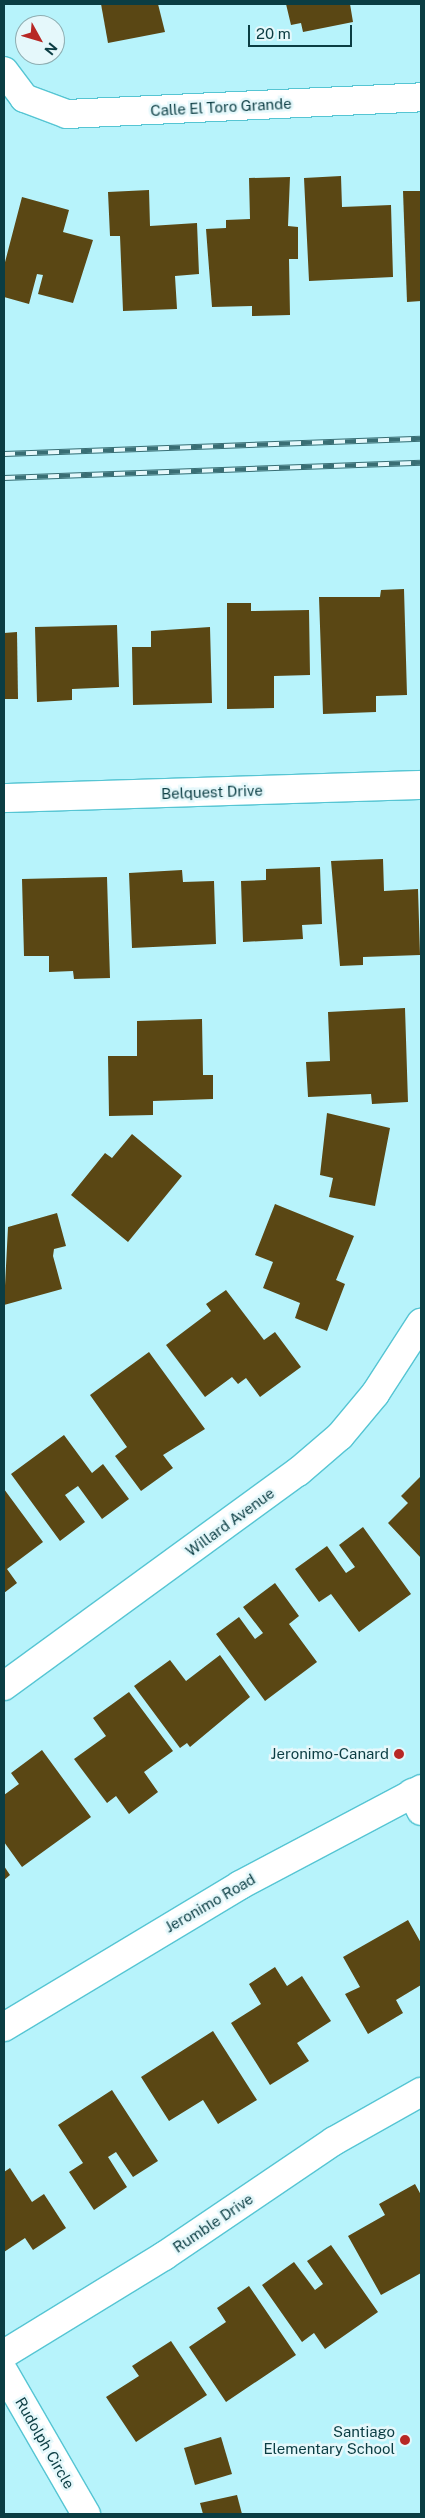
<!DOCTYPE html>
<style>
body{margin:0}
#map{position:relative;width:425px;height:2518px;overflow:hidden;background:#b7f3fb;font-family:"Public Sans",sans-serif}
div>[style]{position:absolute}
.building>*{inset:0;background:#5a4714}
.roads{filter:drop-shadow(1px 0 #56c5d3) drop-shadow(-1px 0 #56c5d3) drop-shadow(0 1px #56c5d3) drop-shadow(0 -1px #56c5d3)}
.street>*{height:28px;margin:-14px;padding:0 14px;transform-origin:14px;border-radius:14px;background:#fff}
.secondary>*{height:28px;margin:-14px;padding:0 14px;transform-origin:14px;border-radius:14px;background:#fff}
.rail>*{height:5.5px;margin-top:-2.75px;transform-origin:0;background:repeating-linear-gradient(90deg,#e5f8fb 0 11px,#396e74 0 22px);box-sizing:border-box;border-block:1px solid #396e74}
.dots>*{width:14px;height:14px;translate:-50% -50%;box-sizing:border-box;border:2px solid #e5f8fb;border-radius:50%}
span{translate:-50% -50%;white-space:nowrap;text-align:center;line-height:1.15;-webkit-text-stroke:5px #e5f8fb;paint-order:stroke}
.street-label{font-size:15px;color:#0b3d43}
.poi-label{font-size:15px;color:#0b3d43}
.right{translate:-100% -50%;text-align:right}
.frame{position:absolute;inset:0;border:5px solid #0b3d43;pointer-events:none}
.north{position:absolute;left:15px;top:15px;width:50px;height:50px;box-sizing:border-box;background:#e5f8fb;border:1px solid #8eadb1;border-radius:50%;rotate:129deg;font-size:14px;font-weight:700;line-height:20px;text-align:center;color:#0b3d43}
.north::after{content:'';display:block;margin:auto;width:18px;height:22px;background:#b72825;clip-path:polygon(50% 0,100% 100%,50% 72%,0 100%)}
.scale{position:absolute;left:248px;top:25px;width:104px;height:22px;box-sizing:border-box;border:2px solid #0b3d43;border-top:0;padding-left:6px;font-size:15px;line-height:18px;white-space:nowrap;color:#0b3d43;-webkit-text-stroke:4px #e5f8fb;paint-order:stroke}
</style>
<div id="map">
<div class="building">
<i style="clip-path:polygon(101px 4px,158px 4px,165px 32px,108px 43px)"></i>
<i style="clip-path:polygon(286px 4px,350px 4px,353px 22px,303px 32px,301px 23px,291px 25px)"></i>
<i style="clip-path:polygon(341px 176px,342px 207px,391px 205px,393px 277px,309px 281px,304px 178px)"></i>
<i style="clip-path:polygon(290px 177px,288px 226px,298px 227px,298px 259px,289px 259px,290px 315px,252px 316px,252px 306px,212px 307px,206px 229px,226px 228px,226px 220px,250px 219px,249px 178px)"></i>
<i style="clip-path:polygon(149px 190px,150px 226px,197px 223px,199px 274px,175px 276px,177px 309px,123px 311px,120px 236px,110px 236px,108px 192px)"></i>
<i style="clip-path:polygon(403px 191px,421px 191px,421px 301px,407px 302px)"></i>
<i style="clip-path:polygon(22px 197px,69px 210px,63px 232px,93px 240px,73px 303px,38px 294px,43px 275px,37px 274px,29px 304px,4px 297px,4px 266px)"></i>
<i style="clip-path:polygon(404px 589px,407px 695px,376px 696px,376px 712px,323px 714px,319px 597px,380px 597px,381px 590px)"></i>
<i style="clip-path:polygon(227px 603px,251px 603px,251px 611px,309px 610px,310px 675px,274px 676px,274px 708px,227px 709px)"></i>
<i style="clip-path:polygon(117px 625px,119px 687px,72px 689px,72px 700px,37px 702px,35px 627px)"></i>
<i style="clip-path:polygon(210px 627px,212px 703px,133px 705px,132px 647px,151px 647px,151px 631px)"></i>
<i style="clip-path:polygon(17px 632px,18px 699px,4px 699px,4px 633px)"></i>
<i style="clip-path:polygon(383px 859px,384px 891px,418px 889px,420px 955px,363px 957px,363px 965px,340px 966px,331px 861px)"></i>
<i style="clip-path:polygon(320px 867px,322px 924px,302px 925px,303px 939px,243px 942px,241px 881px,266px 880px,266px 869px)"></i>
<i style="clip-path:polygon(182px 870px,183px 882px,214px 881px,216px 944px,132px 948px,129px 873px)"></i>
<i style="clip-path:polygon(107px 877px,110px 978px,74px 979px,73px 971px,49px 972px,49px 956px,24px 956px,22px 879px)"></i>
<i style="clip-path:polygon(405px 1008px,408px 1102px,372px 1104px,371px 1094px,308px 1097px,306px 1062px,330px 1061px,328px 1012px)"></i>
<i style="clip-path:polygon(202px 1019px,203px 1075px,213px 1075px,213px 1099px,153px 1101px,153px 1115px,109px 1116px,108px 1056px,137px 1056px,137px 1021px)"></i>
<i style="clip-path:polygon(327px 1113px,390px 1128px,375px 1206px,329px 1197px,333px 1178px,320px 1175px)"></i>
<i style="clip-path:polygon(132px 1134px,182px 1176px,128px 1242px,71px 1195px,105px 1153px,112px 1158px)"></i>
<i style="clip-path:polygon(275px 1204px,354px 1236px,336px 1280px,345px 1284px,327px 1331px,295px 1318px,300px 1303px,263px 1288px,273px 1262px,255px 1255px)"></i>
<i style="clip-path:polygon(57px 1213px,66px 1246px,54px 1249px,53px 1256px,62px 1289px,4px 1305px,8px 1227px)"></i>
<i style="clip-path:polygon(226px 1290px,264px 1340px,275px 1332px,301px 1367px,260px 1397px,246px 1378px,238px 1384px,232px 1377px,205px 1397px,166px 1345px,211px 1311px,206px 1304px)"></i>
<i style="clip-path:polygon(149px 1352px,205px 1429px,163px 1455px,173px 1468px,141px 1491px,115px 1456px,127px 1447px,90px 1395px)"></i>
<i style="clip-path:polygon(64px 1435px,92px 1473px,103px 1464px,129px 1499px,102px 1519px,78px 1486px,65px 1495px,85px 1522px,60px 1541px,11px 1474px)"></i>
<i style="clip-path:polygon(421px 1476px,421px 1558px,388px 1523px,408px 1503px,401px 1496px)"></i>
<i style="clip-path:polygon(4px 1489px,43px 1542px,7px 1569px,17px 1583px,4px 1593px)"></i>
<i style="clip-path:polygon(363px 1527px,411px 1594px,359px 1632px,331px 1594px,319px 1602px,295px 1569px,327px 1546px,346px 1573px,355px 1567px,339px 1545px)"></i>
<i style="clip-path:polygon(275px 1583px,299px 1616px,289px 1624px,317px 1662px,265px 1701px,216px 1634px,239px 1617px,255px 1639px,263px 1633px,243px 1607px)"></i>
<i style="clip-path:polygon(220px 1655px,250px 1697px,190px 1747px,187px 1743px,180px 1748px,134px 1686px,170px 1660px,186px 1681px)"></i>
<i style="clip-path:polygon(129px 1692px,173px 1751px,144px 1772px,158px 1792px,129px 1814px,116px 1796px,107px 1803px,74px 1759px,106px 1736px,93px 1718px)"></i>
<i style="clip-path:polygon(42px 1750px,91px 1817px,22px 1867px,4px 1842px,4px 1795px,19px 1784px,11px 1773px)"></i>
<i style="clip-path:polygon(4px 1866px,10px 1875px,4px 1880px)"></i>
<i style="clip-path:polygon(408px 1920px,421px 1943px,421px 1985px,396px 2000px,403px 2013px,368px 2034px,345px 1994px,360px 1987px,343px 1957px)"></i>
<i style="clip-path:polygon(275px 1967px,287px 1986px,302px 1976px,331px 2021px,297px 2043px,309px 2061px,270px 2085px,231px 2023px,261px 2004px,249px 1984px)"></i>
<i style="clip-path:polygon(213px 2031px,257px 2100px,218px 2124px,203px 2100px,169px 2121px,141px 2077px)"></i>
<i style="clip-path:polygon(112px 2090px,158px 2161px,133px 2177px,116px 2152px,108px 2157px,127px 2187px,94px 2210px,69px 2172px,83px 2163px,58px 2125px)"></i>
<i style="clip-path:polygon(10px 2168px,32px 2202px,44px 2194px,66px 2228px,33px 2250px,25px 2238px,4px 2252px,4px 2172px)"></i>
<i style="clip-path:polygon(415px 2184px,421px 2195px,421px 2273px,381px 2295px,348px 2236px,385px 2215px,379px 2204px)"></i>
<i style="clip-path:polygon(331px 2245px,378px 2312px,325px 2349px,314px 2333px,302px 2342px,262px 2285px,294px 2262px,315px 2290px,323px 2284px,307px 2261px)"></i>
<i style="clip-path:polygon(249px 2286px,296px 2355px,226px 2402px,189px 2347px,226px 2322px,217px 2308px)"></i>
<i style="clip-path:polygon(171px 2341px,207px 2395px,136px 2442px,106px 2397px,139px 2376px,132px 2366px)"></i>
<i style="clip-path:polygon(221px 2437px,232px 2474px,195px 2485px,184px 2448px)"></i>
<i style="clip-path:polygon(237px 2495px,242px 2514px,203px 2514px,200px 2503px)"></i>
</div>
<div class="roads">
<div class="street">
<i style="left:4px;top:71px;width:34px;rotate:53deg"></i>
<i style="left:24px;top:98px;width:46px;rotate:20.4deg"></i>
<i style="left:67px;top:114px;width:354px;rotate:-2.7deg"></i>
<i style="left:4px;top:798px;width:417px;rotate:-1.8deg"></i>
<i style="left:4px;top:1686px;width:364px;rotate:-36.1deg"></i>
<i style="left:298px;top:1472px;width:55px;rotate:-40.6deg"></i>
<i style="left:340px;top:1436px;width:55px;rotate:-50.2deg"></i>
<i style="left:375px;top:1394px;width:85px;rotate:-57.1deg"></i>
<i style="left:412px;top:1793px;width:20px;rotate:63deg"></i>
<i style="left:4px;top:2354px;width:188px;rotate:-31.5deg"></i>
<i style="left:164px;top:2256px;width:205px;rotate:-34.1deg"></i>
<i style="left:334px;top:2141px;width:100px;rotate:-29.4deg"></i>
<i style="left:4px;top:2372px;width:164px;rotate:60deg"></i>
</div>
<div class="secondary">
<i style="left:4px;top:2027px;width:275px;rotate:-31deg"></i>
<i style="left:240px;top:1885px;width:205px;rotate:-27.9deg"></i>
</div>
</div>
<div class="rail">
<i style="left:4px;top:454px;width:417px;rotate:-2.1deg"></i>
<i style="left:4px;top:478px;width:417px;rotate:-2.1deg"></i>
</div>
<div class="dots">
<i style="left:399px;top:1754px;background:#b72825"></i>
<i style="left:405px;top:2440px;background:#b72825"></i>
</div>
<div class="street-label">
<span style="left:221px;top:107px;rotate:-3deg">Calle El Toro Grande</span>
<span style="left:212px;top:792px;rotate:-2deg">Belquest Drive</span>
<span style="left:230px;top:1522px;rotate:-36deg">Willard Avenue</span>
<span style="left:210px;top:1903px;rotate:-30deg">Jeronimo Road</span>
<span style="left:213px;top:2223px;rotate:-34deg">Rumble Drive</span>
<span style="left:45px;top:2443px;rotate:60deg">Rudolph Circle</span>
</div>
<div class="poi-label">
<span class="right" style="left:389px;top:1754px">Jeronimo-Canard</span>
<span class="right" style="left:395px;top:2440px">Santiago<br>Elementary School</span>
</div>
<div class="frame"></div>
<div class="north">N</div>
<div class="scale">20 m</div>
</div>
